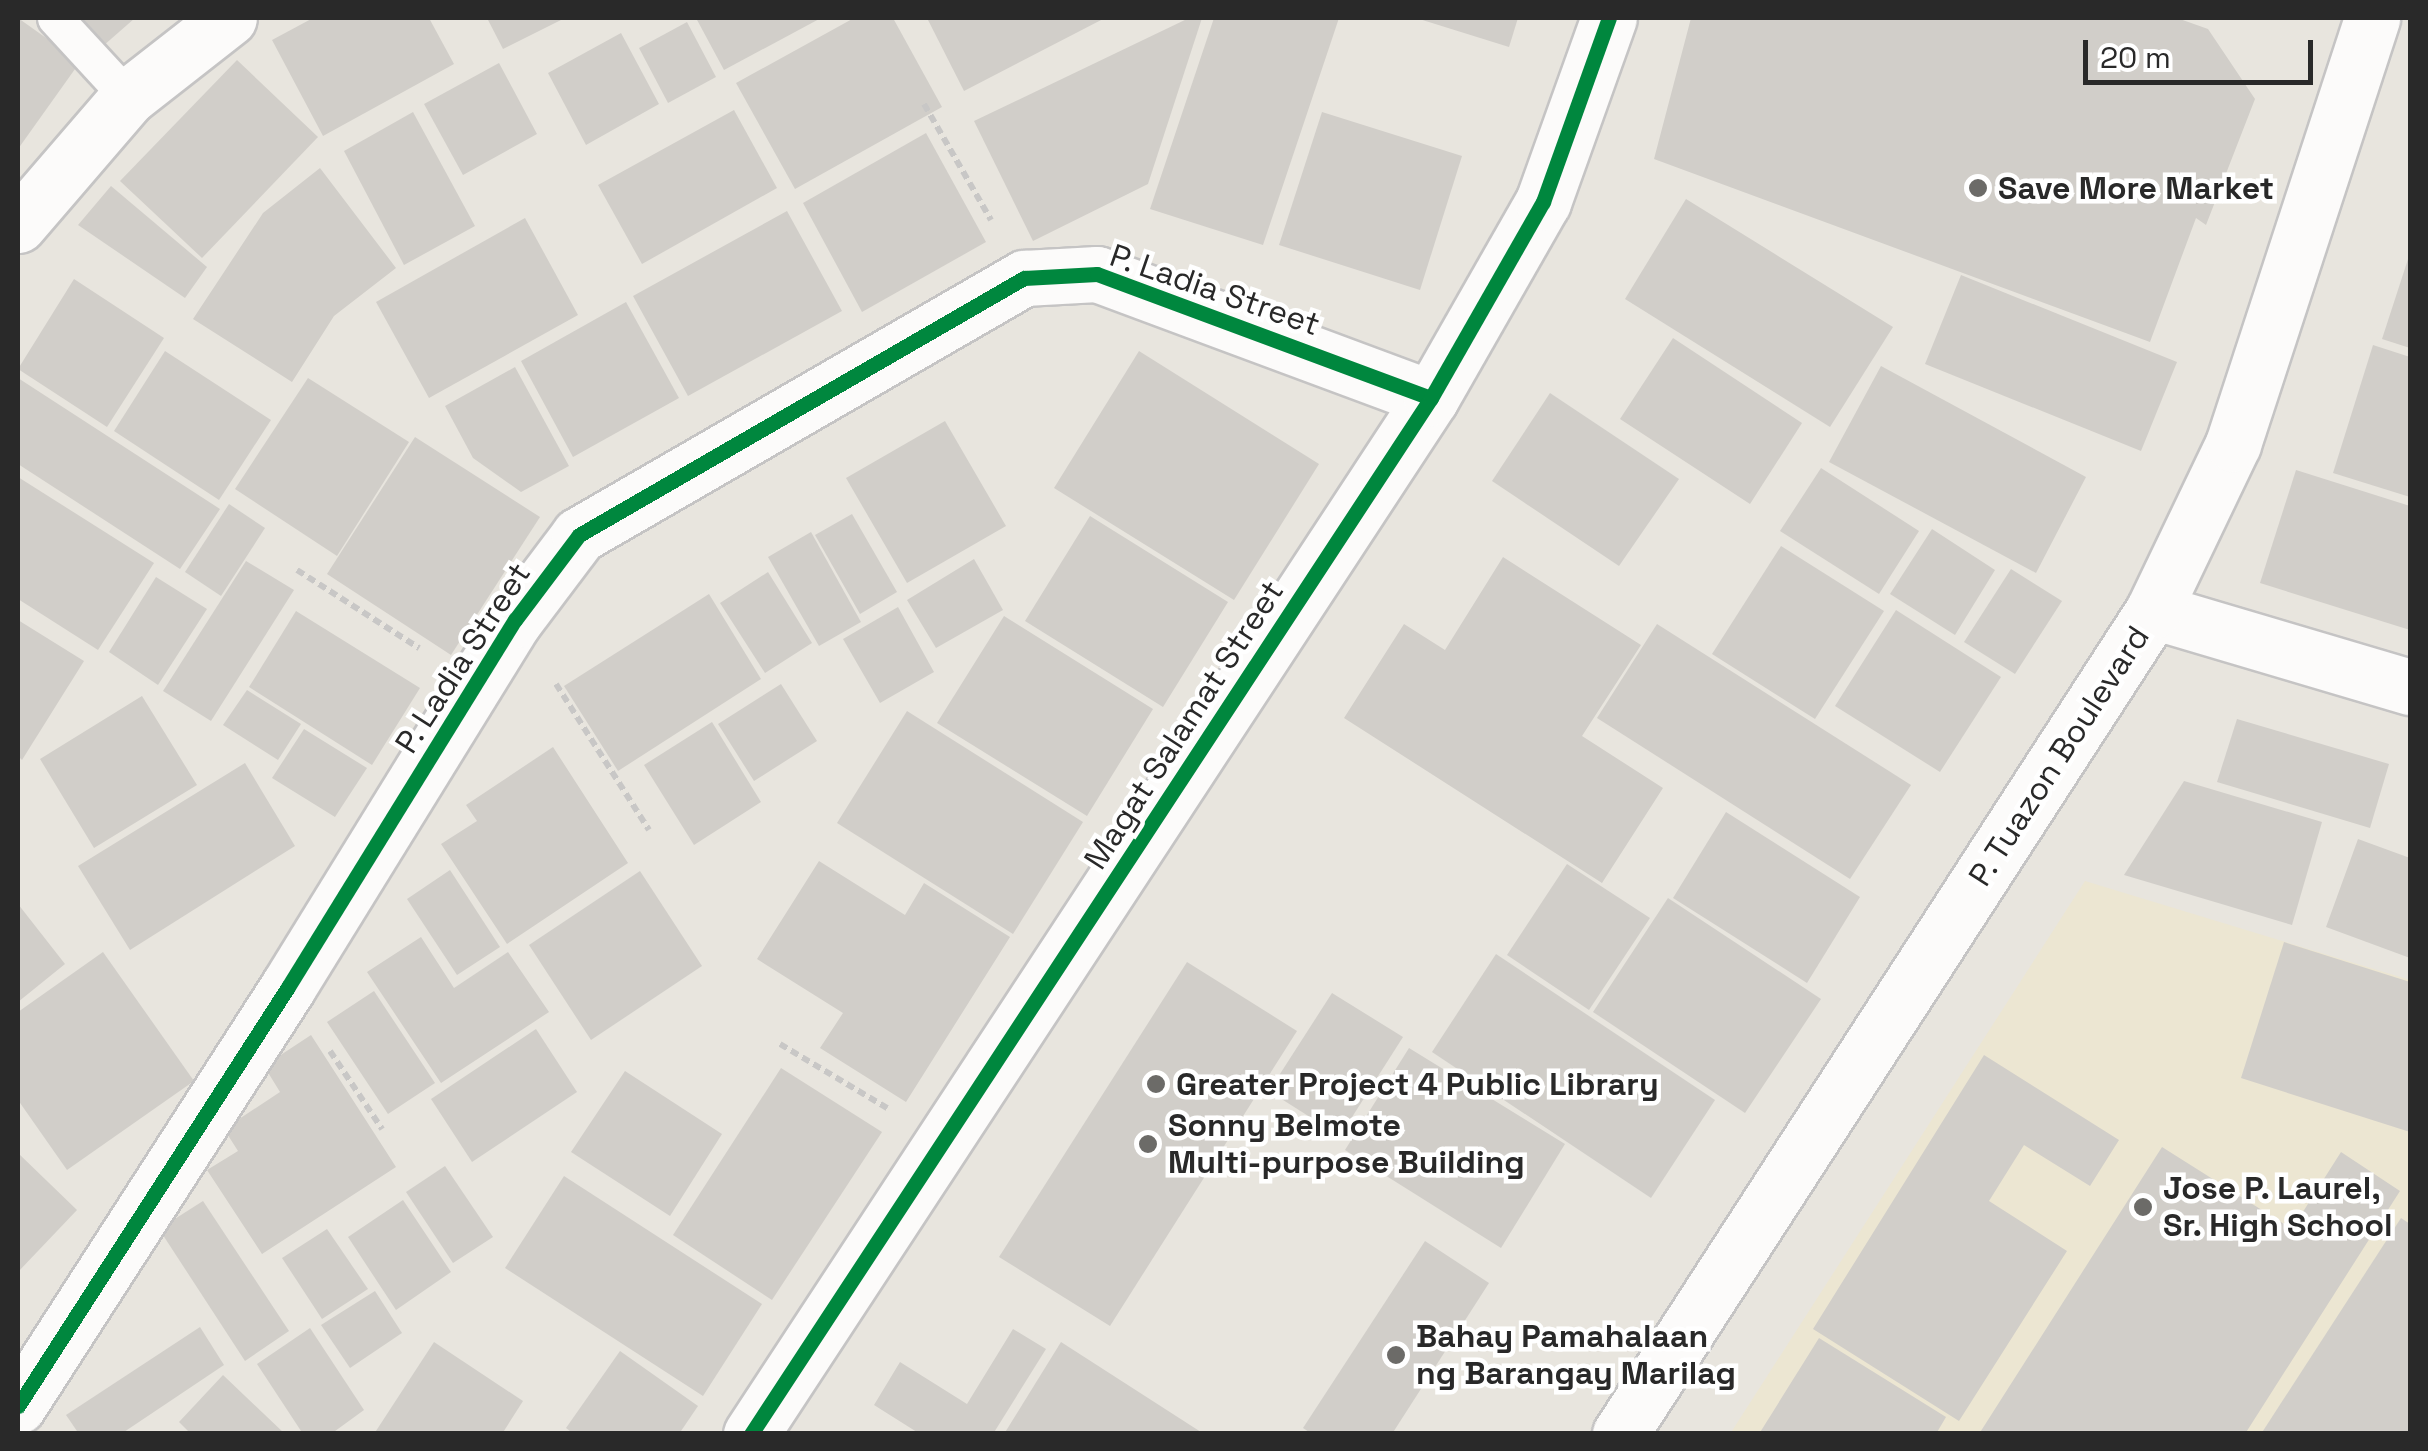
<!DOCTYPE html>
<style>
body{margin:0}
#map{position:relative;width:2428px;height:1451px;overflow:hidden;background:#e8e5de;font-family:"Space Grotesk",sans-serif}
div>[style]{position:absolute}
.education>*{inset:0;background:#ece6d2}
.building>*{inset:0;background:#d1cec9}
.path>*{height:6px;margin-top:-3px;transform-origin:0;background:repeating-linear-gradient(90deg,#c8c7c6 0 8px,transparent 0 13px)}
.roads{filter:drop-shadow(2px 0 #c5c4c4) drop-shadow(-2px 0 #c5c4c4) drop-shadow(0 2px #c5c4c4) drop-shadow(0 -2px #c5c4c4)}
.service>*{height:35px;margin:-17.5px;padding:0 17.5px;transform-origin:17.5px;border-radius:17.5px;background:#fcfbfa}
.minor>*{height:55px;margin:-27.5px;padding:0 27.5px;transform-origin:27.5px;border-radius:27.5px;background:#fcfbfa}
.secondary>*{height:55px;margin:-27.5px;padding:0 27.5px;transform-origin:27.5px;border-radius:27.5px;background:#fcfbfa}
.cycleway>*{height:15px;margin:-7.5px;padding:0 7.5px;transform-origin:7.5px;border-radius:7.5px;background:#00873e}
.dots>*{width:28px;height:28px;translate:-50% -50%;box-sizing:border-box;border:5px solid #fff;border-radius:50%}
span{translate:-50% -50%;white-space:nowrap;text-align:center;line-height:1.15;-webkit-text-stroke:9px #fff;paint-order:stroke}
.poi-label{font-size:32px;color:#292929;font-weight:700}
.left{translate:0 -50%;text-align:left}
.street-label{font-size:32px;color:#292929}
.frame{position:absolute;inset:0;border:20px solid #292929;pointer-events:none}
.scale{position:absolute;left:2083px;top:40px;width:230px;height:45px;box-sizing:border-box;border:5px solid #292929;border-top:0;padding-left:12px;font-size:30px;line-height:35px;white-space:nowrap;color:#292929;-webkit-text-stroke:8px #fff;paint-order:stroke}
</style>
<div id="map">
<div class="education">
<i style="clip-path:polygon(2085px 881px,2410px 980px,2410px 1433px,1730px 1434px)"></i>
</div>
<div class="building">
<i style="clip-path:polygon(18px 18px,80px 62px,18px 149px)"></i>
<i style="clip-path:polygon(79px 18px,135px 18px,103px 46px)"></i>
<i style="clip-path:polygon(313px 18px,429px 18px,454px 64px,323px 136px,272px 40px)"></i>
<i style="clip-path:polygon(487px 18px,565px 18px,503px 49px)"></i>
<i style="clip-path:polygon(696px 18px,821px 18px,724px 70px)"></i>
<i style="clip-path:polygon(854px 18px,893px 18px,942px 107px,795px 189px,736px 83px)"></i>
<i style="clip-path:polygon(927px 18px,1105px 18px,964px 91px)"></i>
<i style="clip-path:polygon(1189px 18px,1202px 18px,1148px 184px,1033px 241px,974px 121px)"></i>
<i style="clip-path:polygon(1214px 18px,1339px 18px,1263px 245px,1150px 209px)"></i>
<i style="clip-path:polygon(1416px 18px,1518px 18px,1509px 47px)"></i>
<i style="clip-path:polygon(1691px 18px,2177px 18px,2208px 29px,2255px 99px,2206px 225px,2196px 218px,2150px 342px,1654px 159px)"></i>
<i style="clip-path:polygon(687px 22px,716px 77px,668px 103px,639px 48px)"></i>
<i style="clip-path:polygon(621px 33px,659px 104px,586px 145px,548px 73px)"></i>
<i style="clip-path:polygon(237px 60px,318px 137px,202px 258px,120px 181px)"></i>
<i style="clip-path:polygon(499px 63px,537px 134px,463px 175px,424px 104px)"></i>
<i style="clip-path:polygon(734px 110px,777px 188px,642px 264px,598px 185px)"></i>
<i style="clip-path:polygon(413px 112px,475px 226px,404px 265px,344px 151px)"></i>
<i style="clip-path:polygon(1322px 112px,1462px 156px,1420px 290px,1279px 245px)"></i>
<i style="clip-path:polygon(926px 133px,986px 242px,862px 312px,803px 203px)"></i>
<i style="clip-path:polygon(320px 168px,396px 268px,334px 316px,292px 382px,193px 319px,263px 213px)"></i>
<i style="clip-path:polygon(111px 186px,207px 267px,185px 298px,78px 225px)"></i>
<i style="clip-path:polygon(1686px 199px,1893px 327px,1830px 427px,1625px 299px)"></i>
<i style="clip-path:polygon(787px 211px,842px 311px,688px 396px,633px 296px)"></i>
<i style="clip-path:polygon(525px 218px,578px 315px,429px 398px,376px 302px)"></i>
<i style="clip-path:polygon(2410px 253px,2410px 348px,2382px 339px)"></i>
<i style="clip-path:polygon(1961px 275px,2177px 362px,2141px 451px,1925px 364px)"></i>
<i style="clip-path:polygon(74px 279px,164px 338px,107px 427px,18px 369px)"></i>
<i style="clip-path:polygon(626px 302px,679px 398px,573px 457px,521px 361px)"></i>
<i style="clip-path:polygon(1673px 338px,1802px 423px,1750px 504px,1620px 419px)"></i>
<i style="clip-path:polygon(2373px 345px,2410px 357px,2410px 497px,2333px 473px)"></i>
<i style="clip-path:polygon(165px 351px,271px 420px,219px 500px,114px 431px)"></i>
<i style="clip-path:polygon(1139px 351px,1319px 464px,1234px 600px,1054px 488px)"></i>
<i style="clip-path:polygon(1881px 366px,2086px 477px,2036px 573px,1829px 462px)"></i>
<i style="clip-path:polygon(515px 367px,569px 466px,521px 492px,473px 458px,445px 406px)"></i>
<i style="clip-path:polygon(18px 378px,220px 509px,180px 569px,18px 464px)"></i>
<i style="clip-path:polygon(308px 378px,409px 442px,337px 556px,235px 489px)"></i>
<i style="clip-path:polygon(1550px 393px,1679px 479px,1619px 566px,1492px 481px)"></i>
<i style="clip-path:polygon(945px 421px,1006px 526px,907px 583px,846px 478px)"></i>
<i style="clip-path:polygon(415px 437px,540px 517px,451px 655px,327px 574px)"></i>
<i style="clip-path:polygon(1821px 468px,1919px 531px,1879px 594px,1780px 531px)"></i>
<i style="clip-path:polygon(2296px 470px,2410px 506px,2410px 630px,2260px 583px)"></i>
<i style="clip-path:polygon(18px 477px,154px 563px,98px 650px,18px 599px)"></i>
<i style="clip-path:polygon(229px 504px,265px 528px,221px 596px,185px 572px)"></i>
<i style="clip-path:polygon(852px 514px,897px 592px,860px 614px,815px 535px)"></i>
<i style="clip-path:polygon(1090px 516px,1228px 602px,1163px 707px,1025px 621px)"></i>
<i style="clip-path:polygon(1932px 529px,1995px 570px,1955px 635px,1890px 594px)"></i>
<i style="clip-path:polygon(811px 532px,861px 622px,819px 646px,768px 557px)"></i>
<i style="clip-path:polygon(1781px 546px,1884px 611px,1815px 719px,1712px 654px)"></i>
<i style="clip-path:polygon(1503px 557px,1641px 645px,1582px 736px,1663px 788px,1602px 883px,1344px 718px,1404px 624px,1445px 650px)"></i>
<i style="clip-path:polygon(974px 559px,1003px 610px,936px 648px,907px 600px)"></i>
<i style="clip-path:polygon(246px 561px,294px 590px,211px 721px,163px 691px)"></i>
<i style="clip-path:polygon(2011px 569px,2062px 601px,2015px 674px,1964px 642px)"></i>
<i style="clip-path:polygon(768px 572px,812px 643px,765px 673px,720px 603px)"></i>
<i style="clip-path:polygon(156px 577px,207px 609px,158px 685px,109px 652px)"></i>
<i style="clip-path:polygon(709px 594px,761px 679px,618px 771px,564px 686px)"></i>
<i style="clip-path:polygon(898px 607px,934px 672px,880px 703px,843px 639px)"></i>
<i style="clip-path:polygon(1896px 610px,2001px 677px,1940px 772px,1835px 706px)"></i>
<i style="clip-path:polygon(296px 611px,420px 688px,372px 765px,249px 687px)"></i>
<i style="clip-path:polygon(1004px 616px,1153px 709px,1087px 816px,937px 723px)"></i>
<i style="clip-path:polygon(18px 620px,84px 661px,22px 760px,18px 756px)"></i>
<i style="clip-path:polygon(1657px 624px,1911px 785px,1850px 879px,1597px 718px)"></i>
<i style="clip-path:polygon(781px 684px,817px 741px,754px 781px,718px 724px)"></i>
<i style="clip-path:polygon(247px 690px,301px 724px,278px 760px,223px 725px)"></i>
<i style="clip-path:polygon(142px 696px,197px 785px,94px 848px,40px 759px)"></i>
<i style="clip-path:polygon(907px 711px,1083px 822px,1013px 934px,837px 823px)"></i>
<i style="clip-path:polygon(2237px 719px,2389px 764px,2370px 828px,2217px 782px)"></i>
<i style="clip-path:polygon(712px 722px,761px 802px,694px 845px,644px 765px)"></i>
<i style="clip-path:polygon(304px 729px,367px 768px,335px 817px,272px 778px)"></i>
<i style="clip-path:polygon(553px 747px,628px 863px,507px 944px,441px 844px,477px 821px,466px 805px)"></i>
<i style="clip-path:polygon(245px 763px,295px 846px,130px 950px,78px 866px)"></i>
<i style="clip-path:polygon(2184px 781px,2322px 822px,2292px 925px,2124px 875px)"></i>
<i style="clip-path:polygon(1726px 812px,1860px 897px,1807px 983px,1673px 898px)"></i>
<i style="clip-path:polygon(2358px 839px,2410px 858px,2410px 958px,2326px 927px)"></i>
<i style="clip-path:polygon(819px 861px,905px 915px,924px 883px,1010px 937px,906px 1102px,820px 1048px,843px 1013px,757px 959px)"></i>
<i style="clip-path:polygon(1567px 864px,1650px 918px,1589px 1010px,1507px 955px)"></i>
<i style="clip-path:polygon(450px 870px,500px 947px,457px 975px,407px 899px)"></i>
<i style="clip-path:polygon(640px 871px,702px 966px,591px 1040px,529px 945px)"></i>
<i style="clip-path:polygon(1668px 898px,1821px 999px,1745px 1113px,1593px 1012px)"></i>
<i style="clip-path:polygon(18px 904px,65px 964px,18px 1002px)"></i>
<i style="clip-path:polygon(421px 937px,454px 988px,508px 952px,549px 1012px,441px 1083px,367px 972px)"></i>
<i style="clip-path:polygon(2284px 942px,2410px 982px,2410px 1132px,2241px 1078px)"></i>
<i style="clip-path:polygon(103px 952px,194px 1081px,67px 1170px,18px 1100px,18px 1012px)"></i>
<i style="clip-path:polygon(1496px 954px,1715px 1100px,1651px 1198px,1432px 1052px)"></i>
<i style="clip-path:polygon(1187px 962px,1297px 1031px,1110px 1326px,999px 1257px)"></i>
<i style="clip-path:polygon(374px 991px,435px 1083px,388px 1114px,327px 1022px)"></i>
<i style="clip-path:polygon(1332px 993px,1403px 1037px,1340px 1136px,1269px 1091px)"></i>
<i style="clip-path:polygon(536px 1029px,577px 1092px,472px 1162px,431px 1099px)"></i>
<i style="clip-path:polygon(311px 1035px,396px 1167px,262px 1254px,207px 1170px,238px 1151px,224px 1129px,280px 1092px,264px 1066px)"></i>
<i style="clip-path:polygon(1409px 1048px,1565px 1144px,1501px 1248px,1345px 1150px)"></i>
<i style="clip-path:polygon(1984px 1055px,2119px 1140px,2090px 1186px,2024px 1145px,1989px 1201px,2067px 1251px,1959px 1421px,1813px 1329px)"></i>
<i style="clip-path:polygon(781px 1068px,882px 1132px,772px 1300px,673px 1235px)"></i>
<i style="clip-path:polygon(625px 1071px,722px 1134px,670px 1216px,571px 1152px)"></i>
<i style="clip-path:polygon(2162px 1147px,2292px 1229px,2341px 1152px,2400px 1191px,2245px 1434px,1979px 1434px)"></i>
<i style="clip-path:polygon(18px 1153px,77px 1210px,18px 1272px)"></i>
<i style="clip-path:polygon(445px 1166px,493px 1237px,453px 1263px,406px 1192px)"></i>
<i style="clip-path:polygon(564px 1176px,762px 1304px,703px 1396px,505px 1268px)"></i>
<i style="clip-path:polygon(403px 1200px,451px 1272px,396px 1310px,348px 1237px)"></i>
<i style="clip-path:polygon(203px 1201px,289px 1331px,245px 1361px,159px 1229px)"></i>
<i style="clip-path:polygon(2401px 1218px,2410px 1224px,2410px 1434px,2261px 1434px)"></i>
<i style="clip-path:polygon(327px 1229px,368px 1289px,322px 1319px,282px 1258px)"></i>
<i style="clip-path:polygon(1425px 1241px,1489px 1283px,1392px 1434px,1312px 1434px,1303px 1428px)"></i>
<i style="clip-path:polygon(375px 1291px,402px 1333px,350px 1368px,321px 1325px)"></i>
<i style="clip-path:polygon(200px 1327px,224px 1365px,121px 1434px,79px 1434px,66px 1415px)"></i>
<i style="clip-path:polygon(310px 1328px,364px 1410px,331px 1434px,303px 1434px,257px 1364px)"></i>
<i style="clip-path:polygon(1013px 1329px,1046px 1349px,993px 1434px,920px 1434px,874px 1405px,900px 1362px,967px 1404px)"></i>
<i style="clip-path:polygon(1819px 1338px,1946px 1417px,1936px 1434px,1759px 1434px)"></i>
<i style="clip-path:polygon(434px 1342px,523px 1401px,502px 1434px,374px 1434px)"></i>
<i style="clip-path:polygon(1061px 1342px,1204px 1434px,1004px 1434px)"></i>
<i style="clip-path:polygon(620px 1351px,698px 1406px,679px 1434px,574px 1434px,566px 1428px)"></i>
<i style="clip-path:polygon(223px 1375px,285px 1434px,191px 1434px,179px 1422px)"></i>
</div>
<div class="path">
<i style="left:924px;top:104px;width:134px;rotate:60deg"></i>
<i style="left:297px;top:570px;width:145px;rotate:32.6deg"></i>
<i style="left:556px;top:684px;width:173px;rotate:57.5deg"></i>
<i style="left:780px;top:1044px;width:125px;rotate:30.9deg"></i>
<i style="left:330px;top:1051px;width:94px;rotate:56.3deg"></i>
</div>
<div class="roads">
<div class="service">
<i style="left:55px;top:18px;width:108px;rotate:47.3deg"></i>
</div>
<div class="minor">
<i style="left:18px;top:225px;width:169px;rotate:-49.3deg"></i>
<i style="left:128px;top:97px;width:128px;rotate:-38deg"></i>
<i style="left:2153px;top:611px;width:268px;rotate:16.5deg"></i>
<i style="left:18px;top:1406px;width:498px;rotate:-57.2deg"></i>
<i style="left:288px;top:987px;width:432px;rotate:-58.3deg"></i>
<i style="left:515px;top:620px;width:106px;rotate:-53deg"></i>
<i style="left:579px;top:535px;width:514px;rotate:-30.01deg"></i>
<i style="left:1024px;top:278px;width:73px;rotate:-3.1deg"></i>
<i style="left:1097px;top:274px;width:356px;rotate:20.4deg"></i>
<i style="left:751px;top:1434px;width:1239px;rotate:-56.72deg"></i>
<i style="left:1431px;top:398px;width:226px;rotate:-60.3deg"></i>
<i style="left:1543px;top:202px;width:195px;rotate:-70.3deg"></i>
</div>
<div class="secondary">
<i style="left:1620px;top:1434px;width:981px;rotate:-57.07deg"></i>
<i style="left:2153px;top:611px;width:185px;rotate:-64.4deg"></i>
<i style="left:2233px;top:444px;width:448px;rotate:-71.9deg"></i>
</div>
</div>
<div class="cycleway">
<i style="left:18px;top:1406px;width:498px;rotate:-57.2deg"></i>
<i style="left:288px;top:987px;width:432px;rotate:-58.3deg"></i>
<i style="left:515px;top:620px;width:106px;rotate:-53deg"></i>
<i style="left:579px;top:535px;width:514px;rotate:-30.01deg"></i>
<i style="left:1024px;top:278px;width:73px;rotate:-3.1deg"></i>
<i style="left:1097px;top:274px;width:356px;rotate:20.4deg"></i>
<i style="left:751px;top:1434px;width:1239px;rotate:-56.72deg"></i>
<i style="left:1431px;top:398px;width:226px;rotate:-60.3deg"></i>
<i style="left:1543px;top:202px;width:195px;rotate:-70.3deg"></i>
</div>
<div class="dots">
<i style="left:1978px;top:188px;background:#6c6b68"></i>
<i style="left:1156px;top:1084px;background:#6c6b68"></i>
<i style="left:1148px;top:1144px;background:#6c6b68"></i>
<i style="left:2143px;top:1207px;background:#6c6b68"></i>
<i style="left:1396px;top:1355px;background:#6c6b68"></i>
</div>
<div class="poi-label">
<span class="left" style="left:1998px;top:188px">Save More Market</span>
<span class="left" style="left:1176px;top:1084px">Greater Project 4 Public Library</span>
<span class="left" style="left:1168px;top:1144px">Sonny Belmote<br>Multi-purpose Building</span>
<span class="left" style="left:2163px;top:1207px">Jose P. Laurel,<br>Sr. High School</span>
<span class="left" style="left:1416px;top:1355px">Bahay Pamahalaan<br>ng Barangay Marilag</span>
</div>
<div class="street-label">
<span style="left:1215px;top:290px;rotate:19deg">P. Ladia Street</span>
<span style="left:463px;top:658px;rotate:-57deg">P. Ladia Street</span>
<span style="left:1184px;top:725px;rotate:-57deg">Magat Salamat Street</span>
<span style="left:2059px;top:756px;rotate:-57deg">P. Tuazon Boulevard</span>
</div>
<div class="frame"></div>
<div class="scale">20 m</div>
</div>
